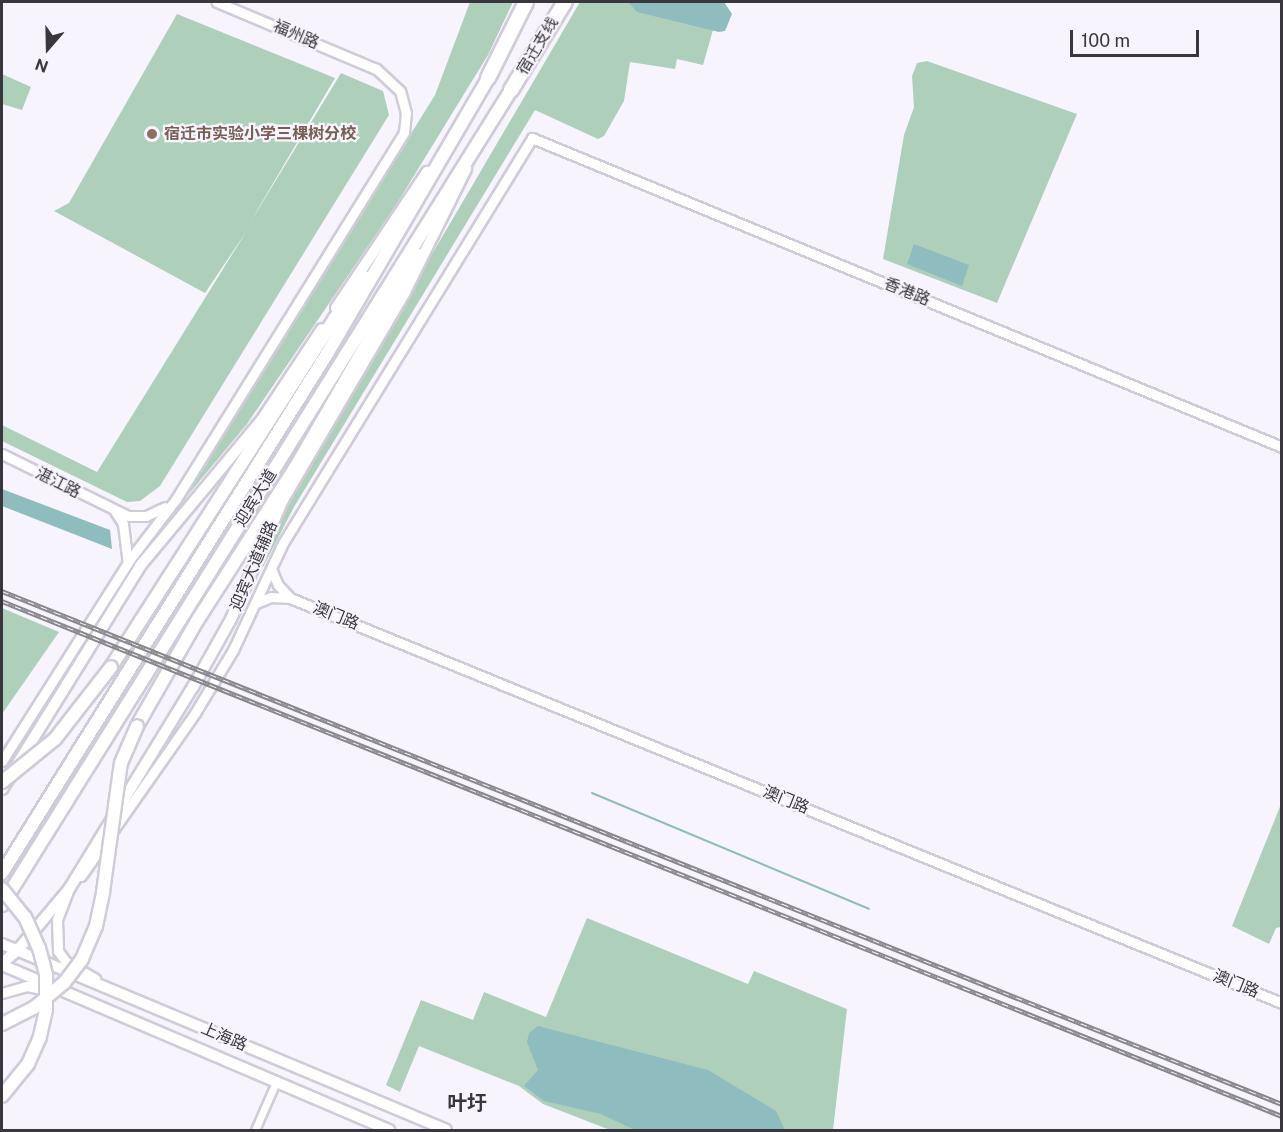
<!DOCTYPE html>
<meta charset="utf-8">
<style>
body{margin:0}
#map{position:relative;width:1283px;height:1132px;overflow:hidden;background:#f7f4fd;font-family:"Public Sans","Noto Sans SC",sans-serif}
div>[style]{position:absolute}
.green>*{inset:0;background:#aed0bb}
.water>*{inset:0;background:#8fbcbf}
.stream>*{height:2px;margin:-1px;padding:0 1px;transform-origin:1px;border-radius:1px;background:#8fbcbf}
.roads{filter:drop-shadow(2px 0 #d0cbd9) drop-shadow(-2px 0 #d0cbd9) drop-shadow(0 2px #d0cbd9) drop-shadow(0 -2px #d0cbd9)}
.minor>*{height:7px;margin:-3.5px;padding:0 3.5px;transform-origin:3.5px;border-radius:3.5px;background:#fff}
.tertiary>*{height:9px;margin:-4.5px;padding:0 4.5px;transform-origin:4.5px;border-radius:4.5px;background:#fff}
.secondary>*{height:10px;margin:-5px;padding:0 5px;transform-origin:5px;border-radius:5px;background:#fff}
.primary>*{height:10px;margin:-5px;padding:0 5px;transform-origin:5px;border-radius:5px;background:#fff}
.trunk>*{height:12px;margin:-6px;padding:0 6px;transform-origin:6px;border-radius:6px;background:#fff}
.motorway>*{height:14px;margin:-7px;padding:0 7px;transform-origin:7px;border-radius:7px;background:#fff}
.rail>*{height:4.5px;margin-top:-2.25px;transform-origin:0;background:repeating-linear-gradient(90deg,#f7f4fd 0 7px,#87858c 0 14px);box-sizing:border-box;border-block:2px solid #87858c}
.bridges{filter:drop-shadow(2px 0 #d0cbd9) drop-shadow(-2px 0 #d0cbd9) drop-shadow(0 2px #d0cbd9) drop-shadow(0 -2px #d0cbd9)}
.trunk-bridge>*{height:12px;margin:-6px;padding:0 6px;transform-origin:6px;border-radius:6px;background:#fff}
.dots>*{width:16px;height:16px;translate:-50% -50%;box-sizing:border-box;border:3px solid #f7f4fd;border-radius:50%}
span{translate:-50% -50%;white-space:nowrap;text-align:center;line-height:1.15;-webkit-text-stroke:4.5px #f7f4fd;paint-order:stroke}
.street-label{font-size:16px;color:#39373d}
.education-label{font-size:16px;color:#785e54;font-weight:700}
.left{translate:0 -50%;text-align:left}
.quarter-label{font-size:20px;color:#39373d;font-weight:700}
.frame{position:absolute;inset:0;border:3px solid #39373d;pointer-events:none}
.north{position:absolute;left:18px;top:18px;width:60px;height:60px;-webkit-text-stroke:4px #f7f4fd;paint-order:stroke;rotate:200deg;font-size:16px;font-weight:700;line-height:24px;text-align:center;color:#39373d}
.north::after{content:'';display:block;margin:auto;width:21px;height:27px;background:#39373d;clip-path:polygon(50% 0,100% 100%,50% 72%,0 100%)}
.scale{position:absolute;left:1070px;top:30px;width:129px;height:27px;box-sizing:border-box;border:3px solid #39373d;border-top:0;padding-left:8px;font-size:18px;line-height:21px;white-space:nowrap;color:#39373d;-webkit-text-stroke:4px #f7f4fd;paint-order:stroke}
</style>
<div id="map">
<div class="green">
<i style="clip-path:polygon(470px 2px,513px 2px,488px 55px,396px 205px,247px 424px,182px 502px,435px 95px)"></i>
<i style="clip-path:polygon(580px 2px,721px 2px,703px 65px,677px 59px,675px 69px,630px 62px,624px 101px,604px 136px,598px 139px,535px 110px,294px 507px,260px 573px,293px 491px)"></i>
<i style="clip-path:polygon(177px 14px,335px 78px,248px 226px,341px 73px,383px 91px,389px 115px,160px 486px,140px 501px,127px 502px,2px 441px,2px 425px,97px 472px,246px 232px,205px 293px,54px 211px,69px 203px)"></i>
<i style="clip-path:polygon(927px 61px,1077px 114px,997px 303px,883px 259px,904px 135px,914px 107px,912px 76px,917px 63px)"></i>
<i style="clip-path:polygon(2px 74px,31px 87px,22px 110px,2px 104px)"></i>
<i style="clip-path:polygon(2px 608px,59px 632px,2px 714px)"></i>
<i style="clip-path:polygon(1281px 804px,1281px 927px,1276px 928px,1269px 944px,1232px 926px)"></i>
<i style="clip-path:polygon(587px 918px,748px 984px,754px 971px,847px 1009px,833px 1130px,610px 1130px,543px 1104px,519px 1086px,419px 1046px,400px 1092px,386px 1085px,421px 1000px,473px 1020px,484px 992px,546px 1017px)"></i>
</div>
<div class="water">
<i style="clip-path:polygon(628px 2px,724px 2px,732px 14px,725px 31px,719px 32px,637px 12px)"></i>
<i style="clip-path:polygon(914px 244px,969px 265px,962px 286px,907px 264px)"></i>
<i style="clip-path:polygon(2px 489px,110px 530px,112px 549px,2px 506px)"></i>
<i style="clip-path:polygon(538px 1026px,708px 1070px,776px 1111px,785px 1130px,635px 1130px,601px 1114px,544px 1101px,524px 1086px,538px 1070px,527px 1042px,529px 1033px)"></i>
</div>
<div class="stream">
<i style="left:592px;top:793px;width:300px;rotate:22.7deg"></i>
</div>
<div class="roads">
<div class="minor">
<i style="left:255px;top:1130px;width:52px;rotate:-66.4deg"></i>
</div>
<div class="tertiary">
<i style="left:2px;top:454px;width:140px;rotate:26.2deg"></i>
<i style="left:128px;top:516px;width:18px"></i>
<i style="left:146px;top:516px;width:21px;rotate:-25deg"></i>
<i style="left:115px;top:511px;width:15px;rotate:58deg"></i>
<i style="left:123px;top:524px;width:39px;rotate:83deg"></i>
<i style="left:272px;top:571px;width:15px;rotate:67deg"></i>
<i style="left:278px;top:585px;width:18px;rotate:47deg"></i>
<i style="left:256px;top:603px;width:16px;rotate:-22deg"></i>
<i style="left:271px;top:597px;width:19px;rotate:3deg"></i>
<i style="left:290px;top:598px;width:1071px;rotate:22.21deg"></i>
<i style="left:2px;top:761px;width:239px;rotate:-57.6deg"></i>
<i style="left:130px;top:559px;width:76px;rotate:-52.5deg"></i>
<i style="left:176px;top:499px;width:432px;rotate:-58.1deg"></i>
<i style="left:404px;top:132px;width:19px;rotate:-84deg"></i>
<i style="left:406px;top:113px;width:23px;rotate:-105deg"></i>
<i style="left:400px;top:91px;width:33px;rotate:-137deg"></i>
<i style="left:376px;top:69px;width:173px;rotate:-157.2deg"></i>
<i style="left:81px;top:876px;width:199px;rotate:-55deg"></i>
<i style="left:195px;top:713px;width:74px;rotate:-58.9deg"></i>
<i style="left:233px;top:650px;width:118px;rotate:-65deg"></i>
<i style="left:283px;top:543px;width:475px;rotate:-58.4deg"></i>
<i style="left:532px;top:138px;width:811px;rotate:22.39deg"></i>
<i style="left:68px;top:891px;width:31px;rotate:111deg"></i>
<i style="left:57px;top:920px;width:31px;rotate:88deg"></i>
<i style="left:58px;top:951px;width:14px;rotate:54deg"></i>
<i style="left:66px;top:962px;width:34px;rotate:30deg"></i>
<i style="left:2px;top:993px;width:26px;rotate:-16deg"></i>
<i style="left:27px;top:986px;width:25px;rotate:12deg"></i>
</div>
<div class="secondary">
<i style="left:2px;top:944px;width:481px;rotate:22.7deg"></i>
<i style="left:2px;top:965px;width:421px;rotate:23.1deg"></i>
</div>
<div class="primary">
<i style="left:336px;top:308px;width:164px;rotate:-56.2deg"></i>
<i style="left:2px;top:789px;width:262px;rotate:-58.2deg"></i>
<i style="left:140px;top:566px;width:189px;rotate:-50.2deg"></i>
<i style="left:261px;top:421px;width:110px;rotate:-56.5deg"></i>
<i style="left:2px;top:963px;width:19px;rotate:-39deg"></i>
<i style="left:17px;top:951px;width:81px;rotate:-50deg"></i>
<i style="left:69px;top:889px;width:237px;rotate:-58.5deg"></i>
<i style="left:193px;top:687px;width:78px;rotate:-60.8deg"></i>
<i style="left:231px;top:619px;width:130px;rotate:-66.4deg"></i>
<i style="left:283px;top:500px;width:239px;rotate:-59.6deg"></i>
<i style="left:404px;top:294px;width:140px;rotate:-63.6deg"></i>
</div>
<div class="trunk">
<i style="left:111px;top:667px;width:415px;rotate:-57.3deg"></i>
<i style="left:335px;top:318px;width:51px;rotate:-52.2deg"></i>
<i style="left:137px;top:726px;width:121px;rotate:-60.3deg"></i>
<i style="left:197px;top:621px;width:182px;rotate:-57.4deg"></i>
<i style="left:295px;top:468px;width:246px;rotate:-60deg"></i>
<i style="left:2px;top:873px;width:612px;rotate:-57.95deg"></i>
<i style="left:327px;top:354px;width:320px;rotate:-59.7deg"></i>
<i style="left:2px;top:905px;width:961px;rotate:-58.01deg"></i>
</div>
<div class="motorway">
<i style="left:488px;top:78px;width:85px;rotate:-63.4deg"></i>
<i style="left:511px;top:90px;width:103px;rotate:-58.5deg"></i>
</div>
</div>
<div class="rail">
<i style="left:2px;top:591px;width:1379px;rotate:21.84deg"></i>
<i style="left:2px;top:601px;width:1380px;rotate:21.92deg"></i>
</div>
<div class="bridges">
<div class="trunk-bridge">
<i style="left:2px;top:782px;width:68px;rotate:-39.1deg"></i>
<i style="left:55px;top:739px;width:91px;rotate:-52.1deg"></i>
<i style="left:2px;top:889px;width:36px;rotate:51deg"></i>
<i style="left:25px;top:917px;width:34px;rotate:66deg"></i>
<i style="left:39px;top:948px;width:28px;rotate:75deg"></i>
<i style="left:46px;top:975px;width:35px;rotate:90deg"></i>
<i style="left:46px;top:1010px;width:28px;rotate:103deg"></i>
<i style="left:40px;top:1037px;width:30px;rotate:114deg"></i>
<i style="left:28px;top:1064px;width:41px;rotate:129.1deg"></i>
<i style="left:2px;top:1024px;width:37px;rotate:-27deg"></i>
<i style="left:35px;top:1007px;width:38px;rotate:-40deg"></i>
<i style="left:64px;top:983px;width:30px;rotate:-53deg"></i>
<i style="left:82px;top:959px;width:36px;rotate:-67deg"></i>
<i style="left:96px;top:926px;width:35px;rotate:-78deg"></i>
<i style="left:103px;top:892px;width:130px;rotate:-82.1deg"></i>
<i style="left:121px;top:763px;width:40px;rotate:-66.6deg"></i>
</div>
</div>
<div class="dots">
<i style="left:152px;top:134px;background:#8d6e63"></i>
</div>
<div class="street-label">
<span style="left:296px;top:35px;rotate:23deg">福州路</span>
<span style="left:538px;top:46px;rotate:-59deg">宿迁支线</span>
<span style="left:907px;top:292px;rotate:22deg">香港路</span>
<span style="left:58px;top:483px;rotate:27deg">湛江路</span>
<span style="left:256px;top:498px;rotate:-58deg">迎宾大道</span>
<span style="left:254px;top:566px;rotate:-67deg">迎宾大道辅路</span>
<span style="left:336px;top:616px;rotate:22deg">澳门路</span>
<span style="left:786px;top:800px;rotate:22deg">澳门路</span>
<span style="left:1236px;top:984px;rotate:22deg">澳门路</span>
<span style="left:224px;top:1037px;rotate:23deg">上海路</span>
</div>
<div class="education-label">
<span class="left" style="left:164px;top:134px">宿迁市实验小学三棵树分校</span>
</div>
<div class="quarter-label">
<span style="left:467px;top:1103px">叶圩</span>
</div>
<div class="frame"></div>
<div class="north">N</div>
<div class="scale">100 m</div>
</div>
